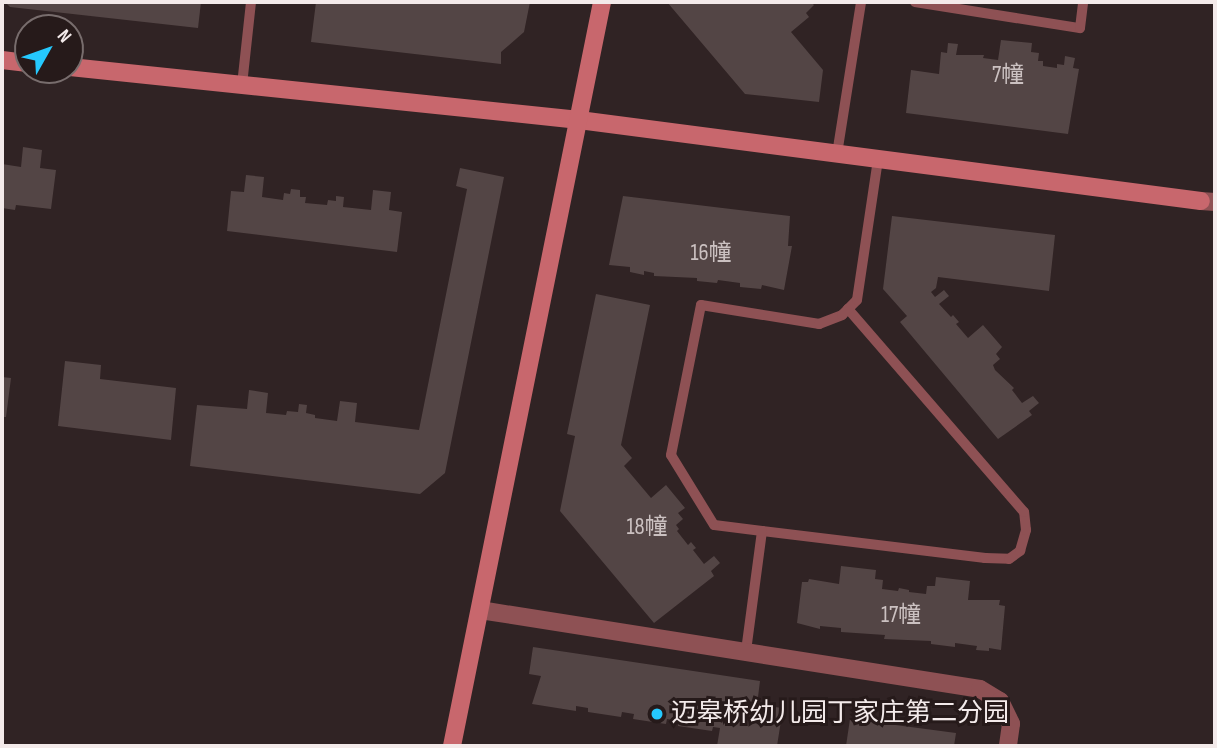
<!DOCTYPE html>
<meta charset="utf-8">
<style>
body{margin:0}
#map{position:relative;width:1217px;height:748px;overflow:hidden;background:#302324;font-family:"Sofia Sans Condensed","Noto Sans SC",sans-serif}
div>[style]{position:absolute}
.building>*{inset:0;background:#534545}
.lane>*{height:10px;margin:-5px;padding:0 5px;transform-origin:5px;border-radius:5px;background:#8e5154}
.street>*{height:18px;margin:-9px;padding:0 9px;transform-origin:9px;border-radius:9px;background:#8e5154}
.secondary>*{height:18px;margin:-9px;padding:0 9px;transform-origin:9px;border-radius:9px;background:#c8676d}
.dots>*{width:19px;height:19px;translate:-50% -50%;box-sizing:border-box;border:4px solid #261a1a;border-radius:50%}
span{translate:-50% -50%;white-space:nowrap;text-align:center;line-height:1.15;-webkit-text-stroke:6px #261a1a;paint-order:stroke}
.number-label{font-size:23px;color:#cbc1c1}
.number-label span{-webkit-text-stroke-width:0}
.poi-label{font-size:26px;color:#f3eaea}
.left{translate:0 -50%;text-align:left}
.frame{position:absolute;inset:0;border:4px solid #f3eaea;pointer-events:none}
.north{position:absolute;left:14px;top:14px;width:70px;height:70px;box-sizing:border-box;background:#261a1a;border:2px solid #786d6d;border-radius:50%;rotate:50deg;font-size:19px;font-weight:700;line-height:28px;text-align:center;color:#f3eaea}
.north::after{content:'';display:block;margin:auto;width:24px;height:32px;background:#25c9fe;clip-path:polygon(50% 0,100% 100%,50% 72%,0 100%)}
</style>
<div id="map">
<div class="building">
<i style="clip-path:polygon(5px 2px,201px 2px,198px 28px,10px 7px)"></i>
<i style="clip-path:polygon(316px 2px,530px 2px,524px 32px,501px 52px,501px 64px,311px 42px)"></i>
<i style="clip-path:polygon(667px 2px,811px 2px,814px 5px,806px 13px,809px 17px,791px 32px,823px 70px,819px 102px,745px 94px)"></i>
<i style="clip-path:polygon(1001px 40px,1032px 43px,1031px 52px,1039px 53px,1038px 61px,1043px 61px,1043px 66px,1057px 68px,1057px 64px,1064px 65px,1065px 56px,1075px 58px,1073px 68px,1079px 69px,1068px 134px,906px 113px,911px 70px,939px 74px,941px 52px,947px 53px,948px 43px,958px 44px,956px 55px,984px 55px,983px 58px,998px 60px)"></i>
<i style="clip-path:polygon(23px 147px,42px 150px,40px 168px,56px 170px,51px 209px,16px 205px,15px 210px,2px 208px,2px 164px,21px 167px)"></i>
<i style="clip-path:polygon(460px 168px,504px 177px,445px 473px,420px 494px,190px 466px,197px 405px,247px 409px,249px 390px,268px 393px,266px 413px,286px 415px,287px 411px,298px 412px,299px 404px,307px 405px,306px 413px,315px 415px,315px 418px,337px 421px,340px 401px,357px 403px,355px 422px,419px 430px,467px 189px,456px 186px)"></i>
<i style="clip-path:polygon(246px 175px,264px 177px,262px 197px,283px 200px,284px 193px,290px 194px,291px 189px,300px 190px,300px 197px,306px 197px,305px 203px,327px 205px,328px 200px,336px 201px,336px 196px,344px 197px,343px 207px,371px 210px,373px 190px,391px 192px,389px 210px,402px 212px,397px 252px,227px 231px,231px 191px,244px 192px)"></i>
<i style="clip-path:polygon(623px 196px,790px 216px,788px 246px,792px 246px,784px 290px,762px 285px,761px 289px,740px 287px,740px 283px,718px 280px,717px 283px,697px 281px,697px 278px,654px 276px,654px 273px,644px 271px,644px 275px,630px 272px,630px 267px,609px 265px)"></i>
<i style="clip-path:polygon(892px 216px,1055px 235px,1049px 291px,938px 277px,936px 288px,931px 292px,935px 297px,944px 290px,949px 296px,939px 304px,951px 317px,953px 315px,959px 322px,956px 324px,968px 338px,983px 325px,1002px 347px,996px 354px,1000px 359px,993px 365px,995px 370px,1014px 388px,1012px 390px,1022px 403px,1033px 396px,1039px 403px,1029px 411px,1032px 415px,998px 439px,900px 322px,907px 316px,883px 289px)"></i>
<i style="clip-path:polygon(596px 294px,650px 305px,621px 445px,632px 458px,624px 466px,651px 498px,666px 485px,685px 508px,678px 513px,683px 519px,676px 525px,679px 529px,677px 531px,688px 545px,691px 542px,696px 548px,693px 550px,704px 564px,714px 556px,720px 563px,711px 571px,714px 576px,654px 623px,560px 511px,575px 436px,567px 434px)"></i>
<i style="clip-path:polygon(65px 361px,101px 365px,100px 379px,176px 388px,171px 440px,58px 426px)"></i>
<i style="clip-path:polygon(2px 377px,11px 378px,6px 417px,2px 417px)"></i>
<i style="clip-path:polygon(841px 566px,876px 570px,875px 579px,883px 580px,882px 589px,898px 591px,899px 588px,909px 590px,909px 592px,926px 594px,927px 586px,935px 586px,936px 577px,970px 581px,968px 600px,1000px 600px,999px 605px,1005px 606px,1001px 650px,989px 648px,989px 651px,976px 650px,977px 646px,955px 643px,955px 647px,931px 644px,931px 641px,884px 639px,885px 635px,841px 632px,841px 628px,820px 626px,820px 629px,797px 623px,802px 582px,808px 582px,809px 579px,839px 584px)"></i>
<i style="clip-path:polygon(533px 647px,760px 681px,757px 705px,783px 708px,777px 746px,717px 746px,720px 728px,713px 727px,712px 731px,678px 726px,678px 721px,667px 719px,666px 724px,633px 719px,634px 714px,622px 712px,621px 717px,588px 712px,588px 708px,576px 706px,576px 711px,532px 704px,541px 676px,529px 674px)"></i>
<i style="clip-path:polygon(850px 719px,956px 733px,954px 746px,846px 746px)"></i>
</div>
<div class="lane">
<i style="left:915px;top:2px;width:167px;rotate:9deg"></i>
<i style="left:1080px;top:28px;width:26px;rotate:-83deg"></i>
<i style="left:242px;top:85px;width:83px;rotate:-83.8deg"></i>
<i style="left:837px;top:154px;width:154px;rotate:-81deg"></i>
<i style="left:762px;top:531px;width:225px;rotate:6.9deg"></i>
<i style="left:985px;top:558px;width:24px;rotate:2deg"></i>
<i style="left:1009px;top:559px;width:14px;rotate:-36deg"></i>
<i style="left:1020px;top:551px;width:22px;rotate:-74deg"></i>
<i style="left:1026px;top:530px;width:18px;rotate:-96deg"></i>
<i style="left:1024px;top:512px;width:269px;rotate:-130.9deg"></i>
<i style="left:746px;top:651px;width:121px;rotate:-82.4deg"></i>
<i style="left:762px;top:531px;width:48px;rotate:-172.9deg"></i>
<i style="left:714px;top:525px;width:82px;rotate:-121.6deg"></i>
<i style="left:671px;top:455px;width:153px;rotate:-78.7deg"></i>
<i style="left:701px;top:305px;width:120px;rotate:9.1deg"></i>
<i style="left:819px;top:324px;width:25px;rotate:-21deg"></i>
<i style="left:842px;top:315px;width:21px;rotate:-45deg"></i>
<i style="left:857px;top:300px;width:143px;rotate:-81.5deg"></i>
</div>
<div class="street">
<i style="left:1201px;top:201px;width:14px;rotate:4deg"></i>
<i style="left:480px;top:610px;width:506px;rotate:8.98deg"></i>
<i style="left:980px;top:689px;width:23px;rotate:31deg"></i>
<i style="left:1000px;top:701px;width:25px;rotate:64deg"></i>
<i style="left:1011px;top:724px;width:22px;rotate:98deg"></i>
</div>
<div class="secondary">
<i style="left:2px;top:60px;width:26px;rotate:7deg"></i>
<i style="left:70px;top:67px;width:512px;rotate:5.94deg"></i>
<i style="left:579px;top:120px;width:627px;rotate:7.42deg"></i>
<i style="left:452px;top:746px;width:759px;rotate:-78.6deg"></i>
</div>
<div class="dots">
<i style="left:657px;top:714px;background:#25c9fe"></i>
</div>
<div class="number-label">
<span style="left:1008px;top:75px">7幢</span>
<span style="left:711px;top:253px">16幢</span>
<span style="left:647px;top:527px">18幢</span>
<span style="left:901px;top:615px">17幢</span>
</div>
<div class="poi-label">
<span class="left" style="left:671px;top:714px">迈皋桥幼儿园丁家庄第二分园</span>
</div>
<div class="frame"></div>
<div class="north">N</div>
</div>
